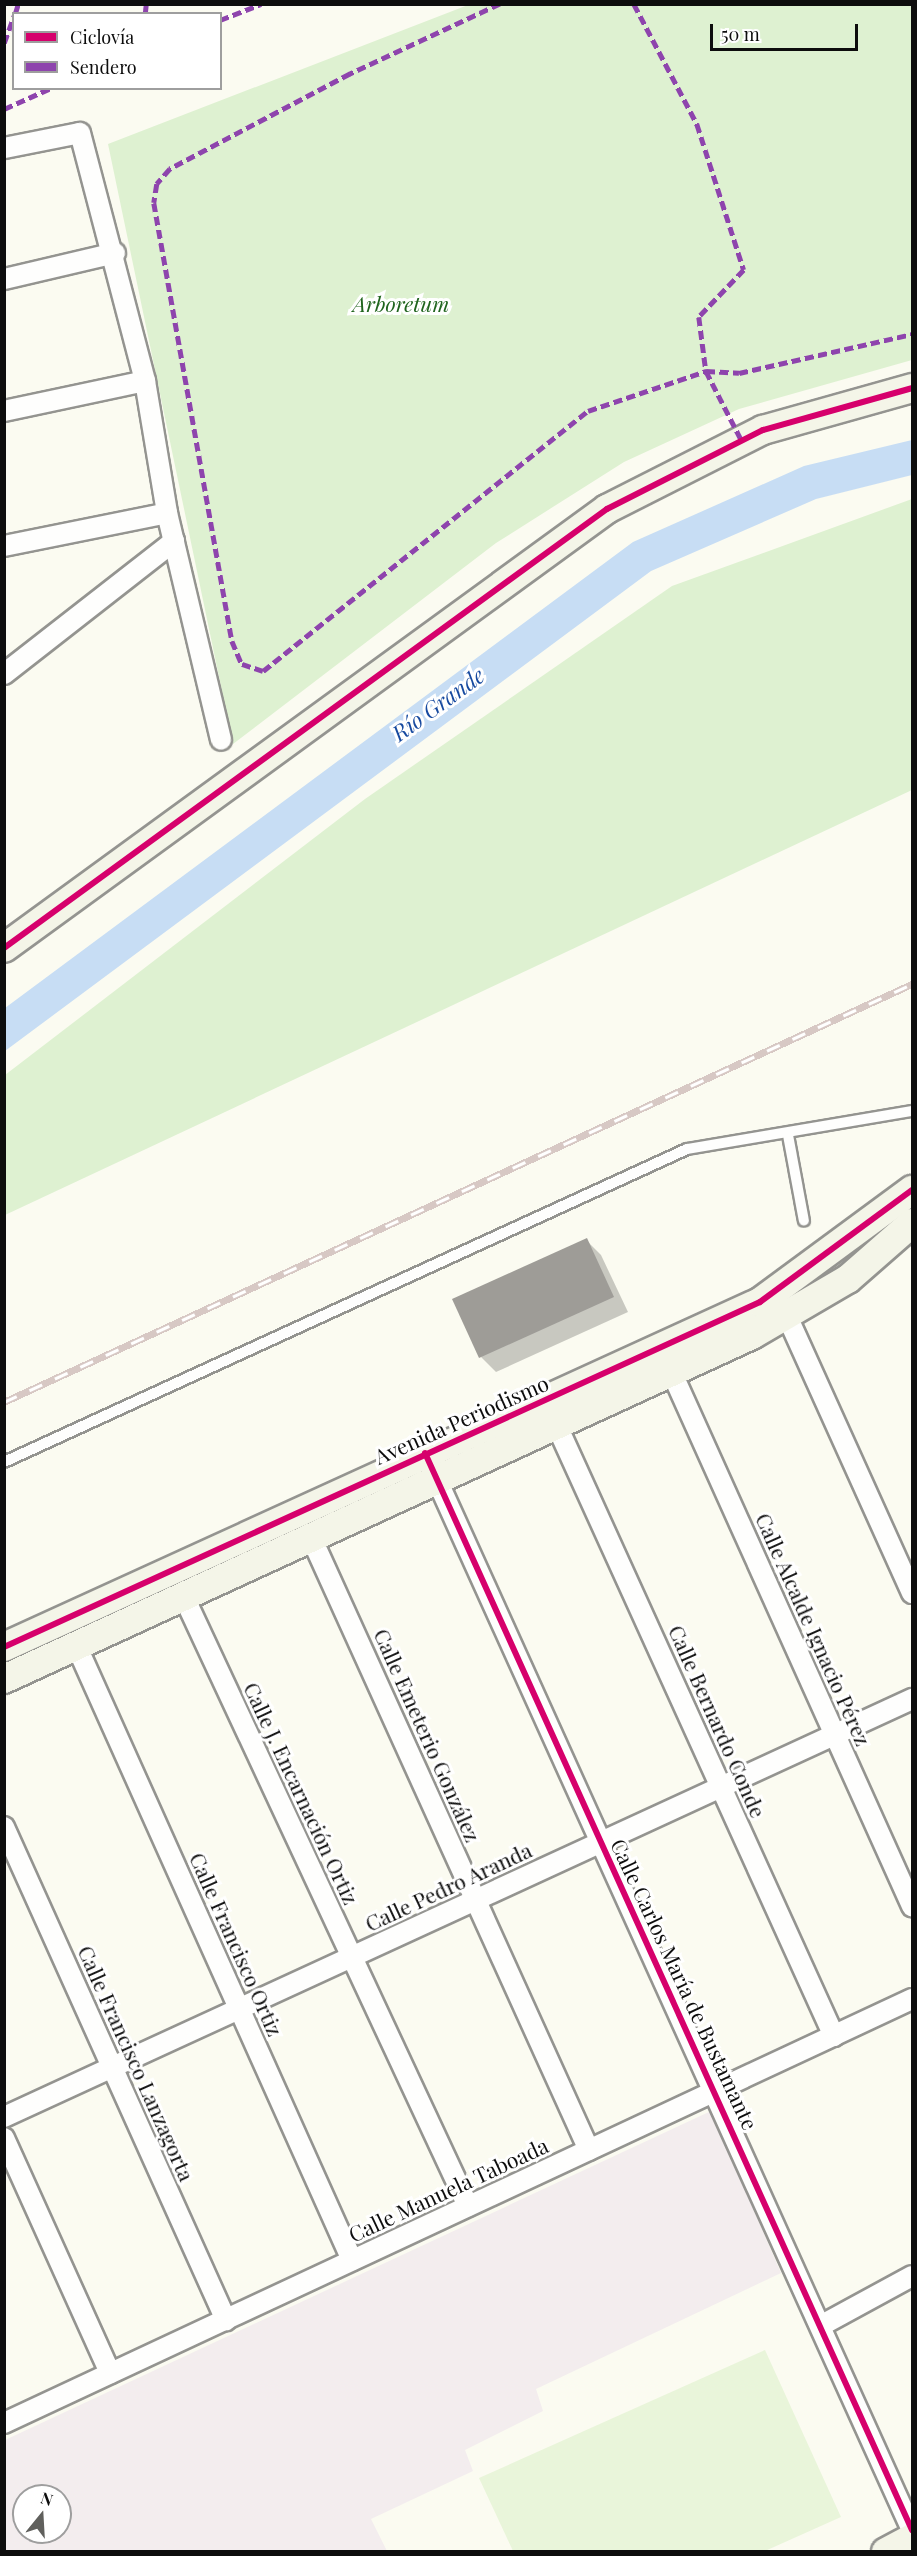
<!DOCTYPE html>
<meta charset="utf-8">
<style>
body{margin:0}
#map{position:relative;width:917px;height:2556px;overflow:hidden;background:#fbfbf1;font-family:"Playfair Display",serif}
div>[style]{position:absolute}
.industrial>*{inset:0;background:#f3edee}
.green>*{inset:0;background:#def1d1}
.pitch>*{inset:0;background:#e9f5da}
.water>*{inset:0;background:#c7ddf4}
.shadow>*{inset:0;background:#0003}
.building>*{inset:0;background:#9e9c97}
.roads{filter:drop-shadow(2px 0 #949490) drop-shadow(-2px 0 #949490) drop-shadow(0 2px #949490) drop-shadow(0 -2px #949490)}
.lane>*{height:10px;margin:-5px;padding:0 5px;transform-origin:5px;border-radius:5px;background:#fefefd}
.street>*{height:20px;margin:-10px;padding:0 10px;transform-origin:10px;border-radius:10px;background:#fefefd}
.secondary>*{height:28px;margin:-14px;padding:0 14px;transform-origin:14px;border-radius:14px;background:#f4f5e8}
.rail>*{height:7px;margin-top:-3.5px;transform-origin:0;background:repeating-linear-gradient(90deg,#fff 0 14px,#d7c8c4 0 28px);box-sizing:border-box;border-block:2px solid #d7c8c4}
.quiet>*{height:4.5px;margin-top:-2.25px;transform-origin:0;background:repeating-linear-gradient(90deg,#8e44ad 0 9px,transparent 0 13.5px)}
.cycleway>*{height:6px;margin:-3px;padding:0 3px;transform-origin:3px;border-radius:3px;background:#d6006c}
span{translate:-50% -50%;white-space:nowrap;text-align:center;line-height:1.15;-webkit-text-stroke:6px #fff;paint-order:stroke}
.park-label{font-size:21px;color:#1f641d;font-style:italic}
.street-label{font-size:21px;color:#0d0d0d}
.water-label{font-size:22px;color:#16499f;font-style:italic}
.frame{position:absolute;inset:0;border:6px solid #0d0d0d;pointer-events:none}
.legend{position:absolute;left:12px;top:12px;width:210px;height:78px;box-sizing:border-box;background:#fff;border:2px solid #9e9e9e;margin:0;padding:8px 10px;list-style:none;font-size:18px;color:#0d0d0d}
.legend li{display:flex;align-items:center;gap:12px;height:30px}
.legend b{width:30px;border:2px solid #9e9e9e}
.north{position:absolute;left:12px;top:2484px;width:60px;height:60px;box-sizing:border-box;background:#fff;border:2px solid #9e9e9e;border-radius:50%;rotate:18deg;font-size:16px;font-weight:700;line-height:24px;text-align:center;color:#0d0d0d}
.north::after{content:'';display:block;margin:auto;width:21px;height:27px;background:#60605d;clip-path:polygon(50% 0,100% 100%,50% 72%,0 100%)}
.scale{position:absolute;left:710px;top:24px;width:148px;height:27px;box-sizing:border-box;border:3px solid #0d0d0d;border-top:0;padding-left:8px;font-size:18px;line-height:21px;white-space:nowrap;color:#0d0d0d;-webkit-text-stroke:4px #fff;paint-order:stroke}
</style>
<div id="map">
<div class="industrial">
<i style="clip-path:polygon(evenodd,711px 2111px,781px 2273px,536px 2389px,543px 2411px,465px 2450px,473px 2471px,371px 2519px,387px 2551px,5px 2551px,5px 2440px,711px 2111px,24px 2496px,60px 2496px,60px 2532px,24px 2532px,24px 2496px)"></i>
</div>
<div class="green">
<i style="clip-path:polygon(468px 5px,912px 5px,912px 360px,739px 409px,624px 462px,496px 543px,233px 744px,108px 144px)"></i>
<i style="clip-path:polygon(912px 499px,912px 790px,5px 1215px,5px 1075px,365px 799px,672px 586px)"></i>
</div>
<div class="pitch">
<i style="clip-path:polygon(765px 2350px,841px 2517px,765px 2551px,513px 2551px,479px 2478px)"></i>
</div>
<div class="water">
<i style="clip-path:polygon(912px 440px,912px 475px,816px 499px,651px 571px,5px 1051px,5px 1008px,633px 542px,804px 466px)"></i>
</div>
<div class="shadow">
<i style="clip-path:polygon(586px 1240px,601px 1255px,628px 1312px,496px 1372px,481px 1357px)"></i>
</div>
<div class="building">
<i style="clip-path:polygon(587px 1238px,614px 1297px,479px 1358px,452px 1299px)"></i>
</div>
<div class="roads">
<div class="lane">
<i style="left:788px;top:1135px;width:87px;rotate:79.5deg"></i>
<i style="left:4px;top:1462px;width:751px;rotate:-24.62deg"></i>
<i style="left:687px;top:1149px;width:228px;rotate:-9.6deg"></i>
</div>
<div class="street">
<i style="left:4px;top:148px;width:77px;rotate:-11.2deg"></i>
<i style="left:80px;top:133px;width:256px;rotate:75.3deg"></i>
<i style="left:145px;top:381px;width:134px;rotate:80.5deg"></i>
<i style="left:167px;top:513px;width:233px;rotate:76.6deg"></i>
<i style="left:4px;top:279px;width:114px;rotate:-13.2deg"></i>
<i style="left:4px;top:411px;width:144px;rotate:-12deg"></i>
<i style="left:4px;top:546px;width:166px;rotate:-11.4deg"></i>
<i style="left:4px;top:674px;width:216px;rotate:-38deg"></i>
<i style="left:787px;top:1316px;width:304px;rotate:65.7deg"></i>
<i style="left:672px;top:1373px;width:585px;rotate:65.76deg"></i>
<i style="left:557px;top:1426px;width:670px;rotate:65.58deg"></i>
<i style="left:432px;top:1469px;width:1165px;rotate:65.66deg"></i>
<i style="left:311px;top:1537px;width:673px;rotate:65.61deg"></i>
<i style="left:184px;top:1597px;width:672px;rotate:65deg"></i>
<i style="left:77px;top:1647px;width:672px;rotate:65.84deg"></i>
<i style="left:4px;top:1827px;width:541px;rotate:65.76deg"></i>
<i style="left:4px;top:2117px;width:1000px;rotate:-24.72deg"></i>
<i style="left:4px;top:2138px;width:258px;rotate:65.7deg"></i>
<i style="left:822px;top:2325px;width:102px;rotate:-28.6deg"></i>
<i style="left:4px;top:2423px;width:1002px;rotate:-25.03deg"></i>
</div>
<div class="secondary">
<i style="left:4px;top:948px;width:746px;rotate:-36.06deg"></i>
<i style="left:607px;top:509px;width:175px;rotate:-26.9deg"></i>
<i style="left:763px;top:430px;width:155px;rotate:-15.7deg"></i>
<i style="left:4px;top:1647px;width:831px;rotate:-24.53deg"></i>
<i style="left:760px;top:1302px;width:189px;rotate:-36.4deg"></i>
<i style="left:4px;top:1679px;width:823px;rotate:-24.7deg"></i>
<i style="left:752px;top:1335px;width:111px;rotate:-30.3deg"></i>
<i style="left:848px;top:1279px;width:85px;rotate:-41.2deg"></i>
<i style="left:886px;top:2552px;width:30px;rotate:-28deg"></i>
</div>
</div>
<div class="rail">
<i style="left:4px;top:1402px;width:1000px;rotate:-24.72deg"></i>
</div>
<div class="quiet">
<i style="left:500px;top:4px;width:166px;rotate:155deg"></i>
<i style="left:350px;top:74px;width:204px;rotate:152.2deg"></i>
<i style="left:170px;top:169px;width:20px;rotate:131deg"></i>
<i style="left:157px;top:184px;width:19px;rotate:99deg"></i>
<i style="left:154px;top:203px;width:445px;rotate:79.9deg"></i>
<i style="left:232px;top:641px;width:25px;rotate:67deg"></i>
<i style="left:242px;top:664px;width:22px;rotate:18deg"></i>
<i style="left:263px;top:671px;width:416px;rotate:-38.7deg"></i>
<i style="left:588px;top:411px;width:125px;rotate:-18.7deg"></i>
<i style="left:706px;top:371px;width:33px;rotate:3deg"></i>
<i style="left:739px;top:373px;width:177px;rotate:-12.7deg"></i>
<i style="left:634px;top:4px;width:136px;rotate:62.3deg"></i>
<i style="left:697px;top:124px;width:153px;rotate:72.2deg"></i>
<i style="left:744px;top:270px;width:65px;rotate:133.8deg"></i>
<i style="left:699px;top:317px;width:54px;rotate:82.6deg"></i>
<i style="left:706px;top:371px;width:79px;rotate:62.8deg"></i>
<i style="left:15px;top:14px;width:10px;rotate:-73deg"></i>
<i style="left:145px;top:14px;width:10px;rotate:-84deg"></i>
<i style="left:220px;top:20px;width:44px;rotate:-21.3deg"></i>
<i style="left:4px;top:43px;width:29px;rotate:-70deg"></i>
<i style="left:4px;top:109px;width:51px;rotate:-24.1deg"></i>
</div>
<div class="cycleway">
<i style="left:4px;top:948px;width:746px;rotate:-36.06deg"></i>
<i style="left:607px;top:509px;width:175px;rotate:-26.9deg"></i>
<i style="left:763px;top:430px;width:155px;rotate:-15.7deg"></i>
<i style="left:425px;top:1453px;width:1182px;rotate:65.67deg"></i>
<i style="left:4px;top:1647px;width:831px;rotate:-24.53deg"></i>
<i style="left:760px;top:1302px;width:189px;rotate:-36.4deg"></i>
</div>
<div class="park-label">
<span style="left:401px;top:303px">Arboretum</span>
</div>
<div class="street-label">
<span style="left:461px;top:1419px;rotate:-24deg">Avenida Periodismo</span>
<span style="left:814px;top:1629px;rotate:66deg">Calle Alcalde Ignacio Pérez</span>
<span style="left:718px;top:1721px;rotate:66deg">Calle Bernardo Conde</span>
<span style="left:428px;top:1735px;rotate:66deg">Calle Emeterio González</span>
<span style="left:302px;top:1793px;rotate:65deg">Calle J. Encarnación Ortiz</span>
<span style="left:448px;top:1886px;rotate:-25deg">Calle Pedro Aranda</span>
<span style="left:237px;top:1944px;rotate:66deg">Calle Francisco Ortiz</span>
<span style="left:685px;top:1984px;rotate:65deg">Calle Carlos María de Bustamante</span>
<span style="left:137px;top:2063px;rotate:66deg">Calle Francisco Lanzagorta</span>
<span style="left:448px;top:2189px;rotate:-25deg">Calle Manuela Taboada</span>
</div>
<div class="water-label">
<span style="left:438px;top:704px;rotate:-36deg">Río Grande</span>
</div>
<div class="frame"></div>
<ul class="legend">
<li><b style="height:8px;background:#d6006c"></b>Ciclovía</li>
<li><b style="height:8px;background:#8e44ad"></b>Sendero</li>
</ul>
<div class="north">N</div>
<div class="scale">50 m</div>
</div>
